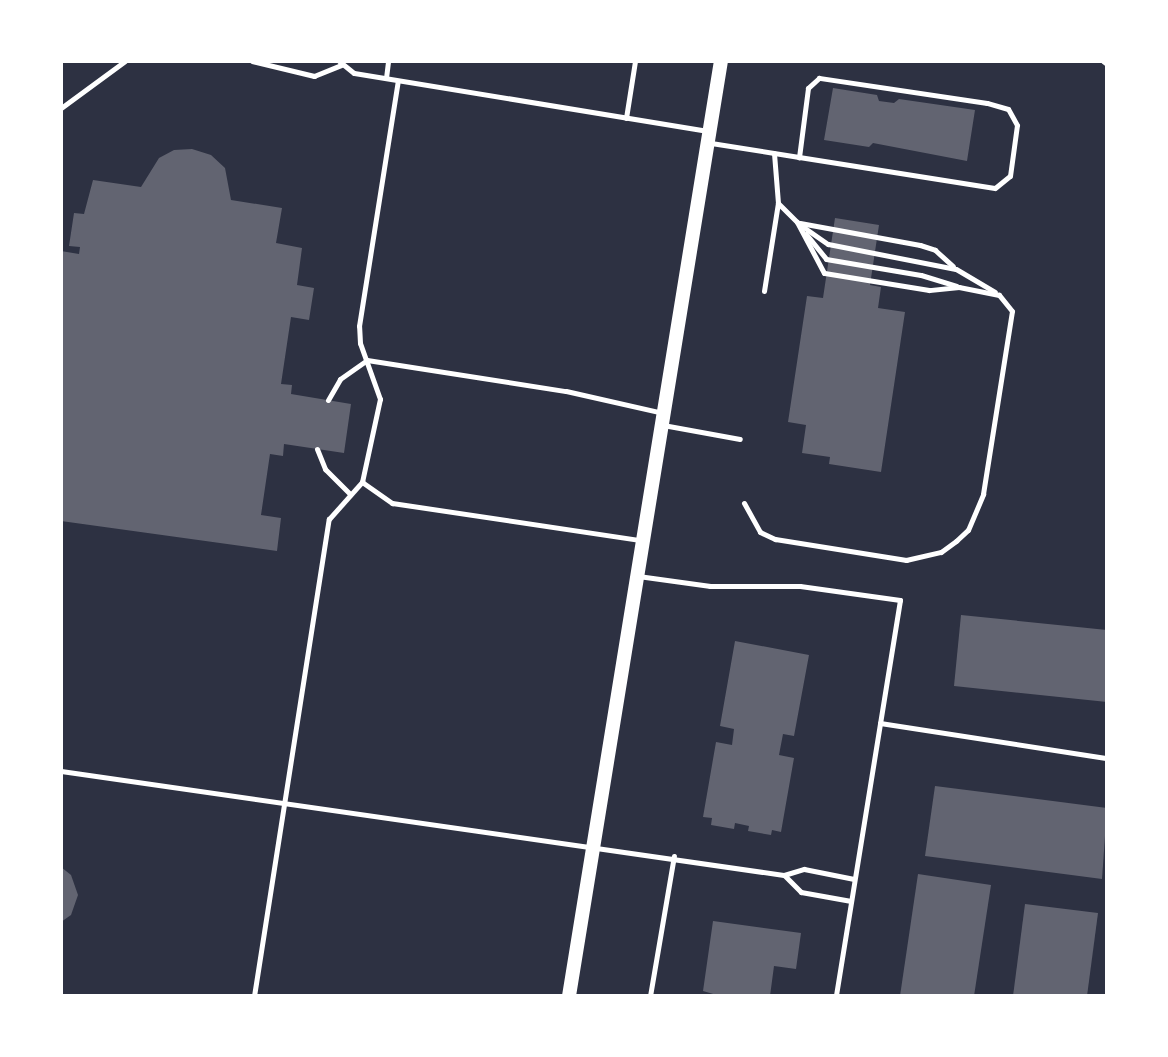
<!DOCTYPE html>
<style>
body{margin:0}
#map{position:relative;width:1168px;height:1057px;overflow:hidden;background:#2d3142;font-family:Overpass,sans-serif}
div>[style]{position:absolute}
.building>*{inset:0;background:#626471}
.service>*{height:5px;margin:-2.5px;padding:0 2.5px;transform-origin:2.5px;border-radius:2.5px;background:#fff}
.secondary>*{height:14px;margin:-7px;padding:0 7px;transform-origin:7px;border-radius:7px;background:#fff}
span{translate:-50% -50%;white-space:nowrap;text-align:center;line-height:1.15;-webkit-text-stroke:7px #fff;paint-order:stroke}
.frame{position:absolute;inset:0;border:63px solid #fff;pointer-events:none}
</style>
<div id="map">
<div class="building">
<i style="clip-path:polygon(833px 88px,877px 95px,879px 101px,894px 103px,899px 99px,975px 110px,967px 161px,873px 143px,869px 147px,824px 140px)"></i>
<i style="clip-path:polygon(192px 149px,211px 155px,225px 168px,231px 200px,282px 208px,276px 243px,302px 248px,297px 285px,314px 288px,309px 320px,291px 317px,281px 384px,292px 385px,291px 394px,351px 404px,344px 453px,284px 444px,283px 456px,270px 454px,261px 515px,281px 518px,277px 551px,61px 521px,61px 251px,79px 254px,80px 247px,69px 246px,74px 213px,84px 214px,93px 180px,141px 187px,159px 158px,174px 150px)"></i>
<i style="clip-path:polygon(835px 218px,879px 225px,870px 285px,881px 287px,878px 308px,905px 312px,881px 472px,829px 464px,830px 457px,802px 453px,806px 425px,788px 422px,807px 296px,823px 298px)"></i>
<i style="clip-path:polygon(961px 615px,1107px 630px,1107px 702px,954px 686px)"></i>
<i style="clip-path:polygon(735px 641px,809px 655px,794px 736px,783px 734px,779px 755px,794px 758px,781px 832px,772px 830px,771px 835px,748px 831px,749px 826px,735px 823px,734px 829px,711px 825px,712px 818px,703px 817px,716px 742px,732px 745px,734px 729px,720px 726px)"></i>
<i style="clip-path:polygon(935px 786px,1107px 808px,1102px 879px,925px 856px)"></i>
<i style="clip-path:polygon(61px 867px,71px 875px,78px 895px,71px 915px,61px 922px)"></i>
<i style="clip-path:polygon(918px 874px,991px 885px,974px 996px,900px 996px)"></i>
<i style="clip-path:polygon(1025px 904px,1098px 913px,1087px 996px,1013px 996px)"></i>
<i style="clip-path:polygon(713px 921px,801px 933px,796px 969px,774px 966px,770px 996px,720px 996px,703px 991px)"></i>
</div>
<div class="service">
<i style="left:252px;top:61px;width:64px;rotate:13.6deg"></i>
<i style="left:314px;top:76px;width:29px;rotate:-22deg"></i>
<i style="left:339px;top:61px;width:19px;rotate:39deg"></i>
<i style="left:354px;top:73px;width:360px;rotate:9.3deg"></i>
<i style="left:1103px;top:61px;width:5px;rotate:37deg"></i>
<i style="left:386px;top:78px;width:17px;rotate:-83deg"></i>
<i style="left:61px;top:108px;width:79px;rotate:-36.3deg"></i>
<i style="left:626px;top:118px;width:58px;rotate:-81deg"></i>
<i style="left:711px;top:143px;width:89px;rotate:9deg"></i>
<i style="left:799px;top:157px;width:198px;rotate:9deg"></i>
<i style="left:995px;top:188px;width:19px;rotate:-39deg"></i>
<i style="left:1010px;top:176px;width:51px;rotate:-82.2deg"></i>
<i style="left:1017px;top:125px;width:18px;rotate:-119deg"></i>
<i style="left:1008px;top:109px;width:22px;rotate:-164deg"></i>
<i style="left:987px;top:103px;width:170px;rotate:-171.5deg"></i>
<i style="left:819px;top:78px;width:15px;rotate:138deg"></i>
<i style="left:808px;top:88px;width:70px;rotate:97.4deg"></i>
<i style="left:800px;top:223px;width:122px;rotate:10.4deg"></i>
<i style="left:920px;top:245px;width:16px;rotate:18deg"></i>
<i style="left:935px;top:250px;width:24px;rotate:42deg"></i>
<i style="left:799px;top:224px;width:35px;rotate:35deg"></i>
<i style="left:828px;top:244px;width:130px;rotate:11.1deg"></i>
<i style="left:956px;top:269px;width:45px;rotate:30.5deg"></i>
<i style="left:806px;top:234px;width:32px;rotate:51deg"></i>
<i style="left:826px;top:259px;width:96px;rotate:9.6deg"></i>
<i style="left:921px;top:275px;width:37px;rotate:17deg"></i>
<i style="left:764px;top:291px;width:89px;rotate:-81deg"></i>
<i style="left:778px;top:203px;width:50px;rotate:-94.6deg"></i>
<i style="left:328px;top:400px;width:24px;rotate:-60deg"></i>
<i style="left:340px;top:379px;width:33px;rotate:-35deg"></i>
<i style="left:367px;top:360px;width:201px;rotate:8.9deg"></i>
<i style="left:566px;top:391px;width:99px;rotate:12.8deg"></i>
<i style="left:663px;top:425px;width:78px;rotate:10.3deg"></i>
<i style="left:317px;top:449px;width:22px;rotate:68deg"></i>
<i style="left:325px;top:469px;width:34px;rotate:45deg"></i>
<i style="left:362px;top:482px;width:37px;rotate:35deg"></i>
<i style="left:392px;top:503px;width:251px;rotate:8.5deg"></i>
<i style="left:744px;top:503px;width:33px;rotate:61deg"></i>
<i style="left:760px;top:532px;width:17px;rotate:25deg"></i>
<i style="left:775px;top:539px;width:133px;rotate:9.1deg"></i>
<i style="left:906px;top:560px;width:36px;rotate:-13deg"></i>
<i style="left:941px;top:552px;width:19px;rotate:-36deg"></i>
<i style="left:956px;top:541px;width:16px;rotate:-43deg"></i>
<i style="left:968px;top:530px;width:39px;rotate:-67deg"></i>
<i style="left:983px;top:494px;width:185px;rotate:-81deg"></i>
<i style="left:1012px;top:311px;width:21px;rotate:-129deg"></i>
<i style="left:999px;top:295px;width:41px;rotate:-168.7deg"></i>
<i style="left:959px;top:287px;width:30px;rotate:174deg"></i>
<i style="left:929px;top:290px;width:106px;rotate:-170.8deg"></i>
<i style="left:824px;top:273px;width:58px;rotate:-117.9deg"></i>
<i style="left:797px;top:222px;width:27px;rotate:-135deg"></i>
<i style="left:638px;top:576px;width:73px;rotate:7.9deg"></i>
<i style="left:710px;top:586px;width:90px"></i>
<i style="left:800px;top:586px;width:101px;rotate:8deg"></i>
<i style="left:900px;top:600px;width:401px;rotate:99.2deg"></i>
<i style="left:880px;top:723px;width:230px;rotate:8.8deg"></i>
<i style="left:61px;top:771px;width:730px;rotate:8.19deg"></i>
<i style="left:851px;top:901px;width:51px;rotate:-169.8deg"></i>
<i style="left:801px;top:892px;width:24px;rotate:-135deg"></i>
<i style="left:784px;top:875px;width:21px;rotate:-17deg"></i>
<i style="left:804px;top:869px;width:51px;rotate:11.3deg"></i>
<i style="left:254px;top:996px;width:483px;rotate:-81.1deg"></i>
<i style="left:329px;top:519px;width:50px;rotate:-48.3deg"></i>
<i style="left:362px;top:482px;width:85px;rotate:-77.8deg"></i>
<i style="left:380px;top:399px;width:59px;rotate:-109.7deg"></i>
<i style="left:360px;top:343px;width:17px;rotate:-93deg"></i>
<i style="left:359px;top:326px;width:248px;rotate:-81deg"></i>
<i style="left:650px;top:996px;width:142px;rotate:-80.3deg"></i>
</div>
<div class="secondary">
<i style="left:569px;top:996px;width:947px;rotate:-80.77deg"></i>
</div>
<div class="frame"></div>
</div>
